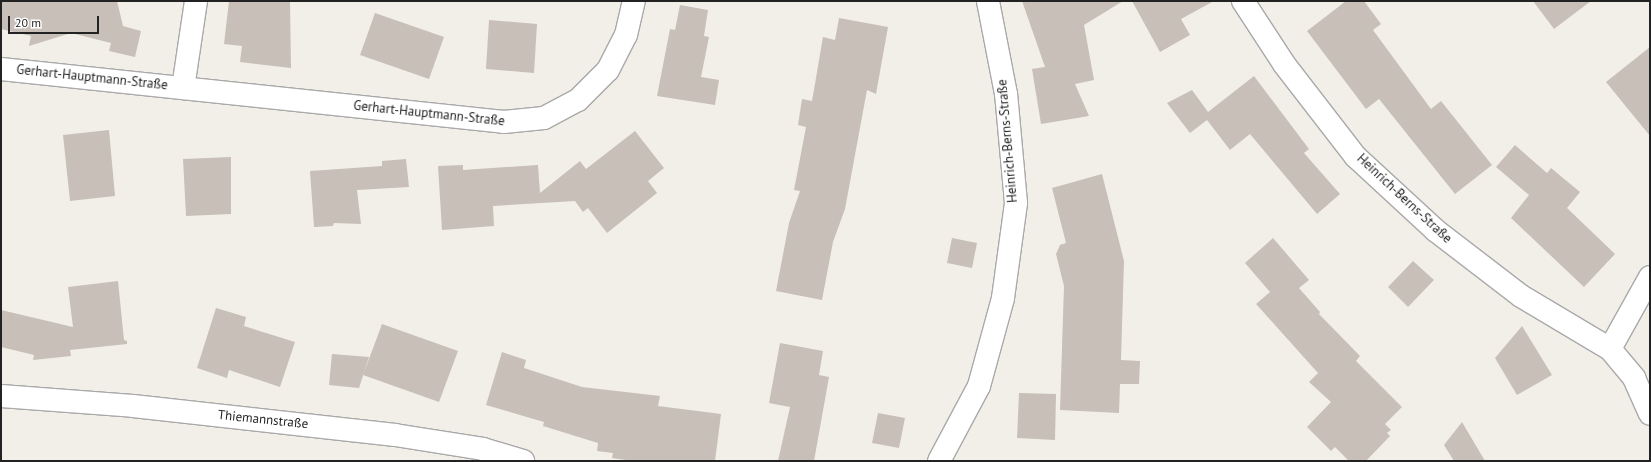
<!DOCTYPE html>
<meta charset="utf-8">
<style>
body{margin:0}
#map{position:relative;width:1651px;height:462px;overflow:hidden;background:#f2efe9;font-family:"PT Sans",sans-serif}
div>[style]{position:absolute}
.building>*{inset:0;background:#c7bfb8}
.roads{filter:drop-shadow(1px 0 #a9a9a9) drop-shadow(-1px 0 #a9a9a9) drop-shadow(0 1px #a9a9a9) drop-shadow(0 -1px #a9a9a9)}
.street>*{height:22px;margin:-11px;padding:0 11px;transform-origin:11px;border-radius:11px;background:#fff}
span{translate:-50% -50%;white-space:nowrap;text-align:center;line-height:1.15;-webkit-text-stroke:3px #fff;paint-order:stroke}
.street-label{font-size:13px;color:#222}
.frame{position:absolute;inset:0;border:2px solid #222;pointer-events:none}
.scale{position:absolute;left:8px;top:16px;width:91px;height:18px;box-sizing:border-box;border:2px solid #222;border-top:0;padding-left:5px;font-size:12px;line-height:14px;white-space:nowrap;color:#222;-webkit-text-stroke:3px #fff;paint-order:stroke}
</style>
<div id="map">
<div class="building">
<i style="clip-path:polygon(1px 1px,117px 1px,123px 26px,141px 31px,135px 57px,109px 51px,111px 43px,71px 33px,29px 46px,31px 36px,1px 29px)"></i>
<i style="clip-path:polygon(229px 1px,290px 1px,291px 68px,240px 62px,242px 46px,224px 44px)"></i>
<i style="clip-path:polygon(1022px 1px,1123px 1px,1084px 25px,1094px 80px,1075px 84px,1089px 116px,1041px 124px,1032px 69px,1045px 67px)"></i>
<i style="clip-path:polygon(1132px 1px,1214px 1px,1181px 19px,1190px 35px,1160px 52px)"></i>
<i style="clip-path:polygon(1346px 1px,1364px 1px,1381px 24px,1373px 30px,1431px 109px,1441px 101px,1492px 165px,1455px 194px,1379px 99px,1366px 109px,1307px 31px)"></i>
<i style="clip-path:polygon(1533px 1px,1591px 1px,1554px 29px)"></i>
<i style="clip-path:polygon(680px 5px,708px 10px,704px 36px,709px 37px,701px 77px,719px 80px,715px 105px,657px 96px,670px 29px,675px 30px)"></i>
<i style="clip-path:polygon(375px 13px,444px 37px,429px 79px,360px 55px)"></i>
<i style="clip-path:polygon(839px 18px,888px 27px,876px 94px,867px 90px,845px 209px,833px 242px,822px 300px,776px 291px,789px 223px,800px 191px,794px 190px,806px 127px,798px 125px,802px 99px,812px 101px,823px 37px,835px 40px)"></i>
<i style="clip-path:polygon(489px 20px,537px 24px,534px 73px,486px 69px)"></i>
<i style="clip-path:polygon(1650px 47px,1650px 136px,1606px 82px)"></i>
<i style="clip-path:polygon(1254px 76px,1309px 149px,1304px 153px,1340px 194px,1317px 214px,1250px 134px,1230px 150px,1207px 120px,1190px 133px,1167px 103px,1192px 90px,1208px 112px)"></i>
<i style="clip-path:polygon(109px 130px,115px 196px,70px 201px,63px 135px)"></i>
<i style="clip-path:polygon(635px 131px,664px 168px,648px 181px,657px 193px,607px 233px,588px 208px,583px 212px,575px 201px,493px 206px,494px 226px,442px 230px,438px 166px,463px 165px,463px 170px,538px 165px,540px 193px,580px 161px,586px 169px)"></i>
<i style="clip-path:polygon(1515px 145px,1547px 173px,1551px 168px,1580px 192px,1567px 208px,1615px 254px,1584px 287px,1511px 218px,1529px 195px,1496px 167px)"></i>
<i style="clip-path:polygon(231px 157px,231px 214px,186px 216px,183px 159px)"></i>
<i style="clip-path:polygon(406px 159px,409px 187px,357px 190px,361px 224px,334px 223px,333px 226px,314px 227px,310px 171px,382px 166px,382px 161px)"></i>
<i style="clip-path:polygon(1102px 174px,1124px 261px,1121px 360px,1140px 361px,1139px 384px,1120px 384px,1119px 413px,1060px 410px,1064px 286px,1056px 254px,1060px 245px,1066px 243px,1052px 188px)"></i>
<i style="clip-path:polygon(952px 238px,977px 243px,972px 268px,947px 263px)"></i>
<i style="clip-path:polygon(1273px 238px,1309px 280px,1299px 288px,1320px 312px,1319px 314px,1360px 356px,1356px 361px,1402px 407px,1385px 424px,1391px 430px,1387px 433px,1390px 436px,1366px 461px,1349px 461px,1335px 447px,1331px 451px,1307px 427px,1331px 402px,1309px 382px,1318px 373px,1256px 304px,1270px 292px,1245px 263px)"></i>
<i style="clip-path:polygon(1413px 261px,1434px 280px,1408px 307px,1388px 287px)"></i>
<i style="clip-path:polygon(118px 281px,124px 340px,127px 341px,127px 344px,70px 350px,71px 356px,33px 360px,34px 355px,1px 347px,1px 310px,73px 327px,68px 287px)"></i>
<i style="clip-path:polygon(216px 308px,246px 317px,244px 326px,295px 342px,280px 387px,229px 370px,227px 378px,197px 368px)"></i>
<i style="clip-path:polygon(382px 324px,458px 351px,439px 402px,363px 375px)"></i>
<i style="clip-path:polygon(1522px 326px,1552px 375px,1517px 395px,1495px 358px)"></i>
<i style="clip-path:polygon(780px 343px,823px 351px,819px 375px,829px 377px,814px 461px,778px 461px,790px 407px,769px 403px)"></i>
<i style="clip-path:polygon(502px 352px,526px 360px,524px 368px,582px 387px,660px 396px,658px 406px,721px 414px,715px 461px,633px 461px,612px 458px,613px 453px,597px 451px,598px 443px,543px 426px,544px 422px,486px 405px)"></i>
<i style="clip-path:polygon(332px 354px,369px 357px,359px 388px,329px 385px)"></i>
<i style="clip-path:polygon(1019px 393px,1056px 394px,1055px 440px,1017px 438px)"></i>
<i style="clip-path:polygon(878px 413px,905px 418px,899px 448px,872px 443px)"></i>
<i style="clip-path:polygon(1462px 422px,1485px 461px,1454px 461px,1444px 445px)"></i>
</div>
<div class="roads">
<div class="street">
<i style="left:1243px;top:1px;width:75px;rotate:56.9deg"></i>
<i style="left:1284px;top:64px;width:118px;rotate:52.3deg"></i>
<i style="left:1356px;top:157px;width:108px;rotate:42.7deg"></i>
<i style="left:1435px;top:230px;width:108px;rotate:37.5deg"></i>
<i style="left:1521px;top:296px;width:104px;rotate:30.8deg"></i>
<i style="left:1px;top:69px;width:506px;rotate:6.01deg"></i>
<i style="left:504px;top:122px;width:40px;rotate:-5.7deg"></i>
<i style="left:544px;top:118px;width:38px;rotate:-28deg"></i>
<i style="left:578px;top:100px;width:42px;rotate:-45deg"></i>
<i style="left:608px;top:70px;width:39px;rotate:-63deg"></i>
<i style="left:626px;top:35px;width:35px;rotate:-77deg"></i>
<i style="left:183px;top:88px;width:88px;rotate:-81.5deg"></i>
<i style="left:1650px;top:277px;width:82px;rotate:119.1deg"></i>
<i style="left:1610px;top:349px;width:38px;rotate:50deg"></i>
<i style="left:1634px;top:378px;width:39px;rotate:66deg"></i>
<i style="left:1px;top:396px;width:132px;rotate:4.3deg"></i>
<i style="left:133px;top:406px;width:264px;rotate:6.3deg"></i>
<i style="left:395px;top:435px;width:89px;rotate:9deg"></i>
<i style="left:483px;top:449px;width:42px;rotate:16.7deg"></i>
<i style="left:939px;top:461px;width:85px;rotate:-61.9deg"></i>
<i style="left:979px;top:386px;width:91px;rotate:-74.7deg"></i>
<i style="left:1003px;top:298px;width:96px;rotate:-82.2deg"></i>
<i style="left:1016px;top:203px;width:109px;rotate:-95.2deg"></i>
<i style="left:1006px;top:94px;width:95px;rotate:-101deg"></i>
</div>
</div>
<div class="street-label">
<span style="left:92px;top:78px;rotate:6deg">Gerhart-Hauptmann-Straße</span>
<span style="left:429px;top:114px;rotate:6deg">Gerhart-Hauptmann-Straße</span>
<span style="left:1008px;top:141px;rotate:-95deg">Heinrich-Berns-Straße</span>
<span style="left:1404px;top:199px;rotate:43deg">Heinrich-Berns-Straße</span>
<span style="left:263px;top:420px;rotate:6deg">Thiemannstraße</span>
</div>
<div class="frame"></div>
<div class="scale">20 m</div>
</div>
